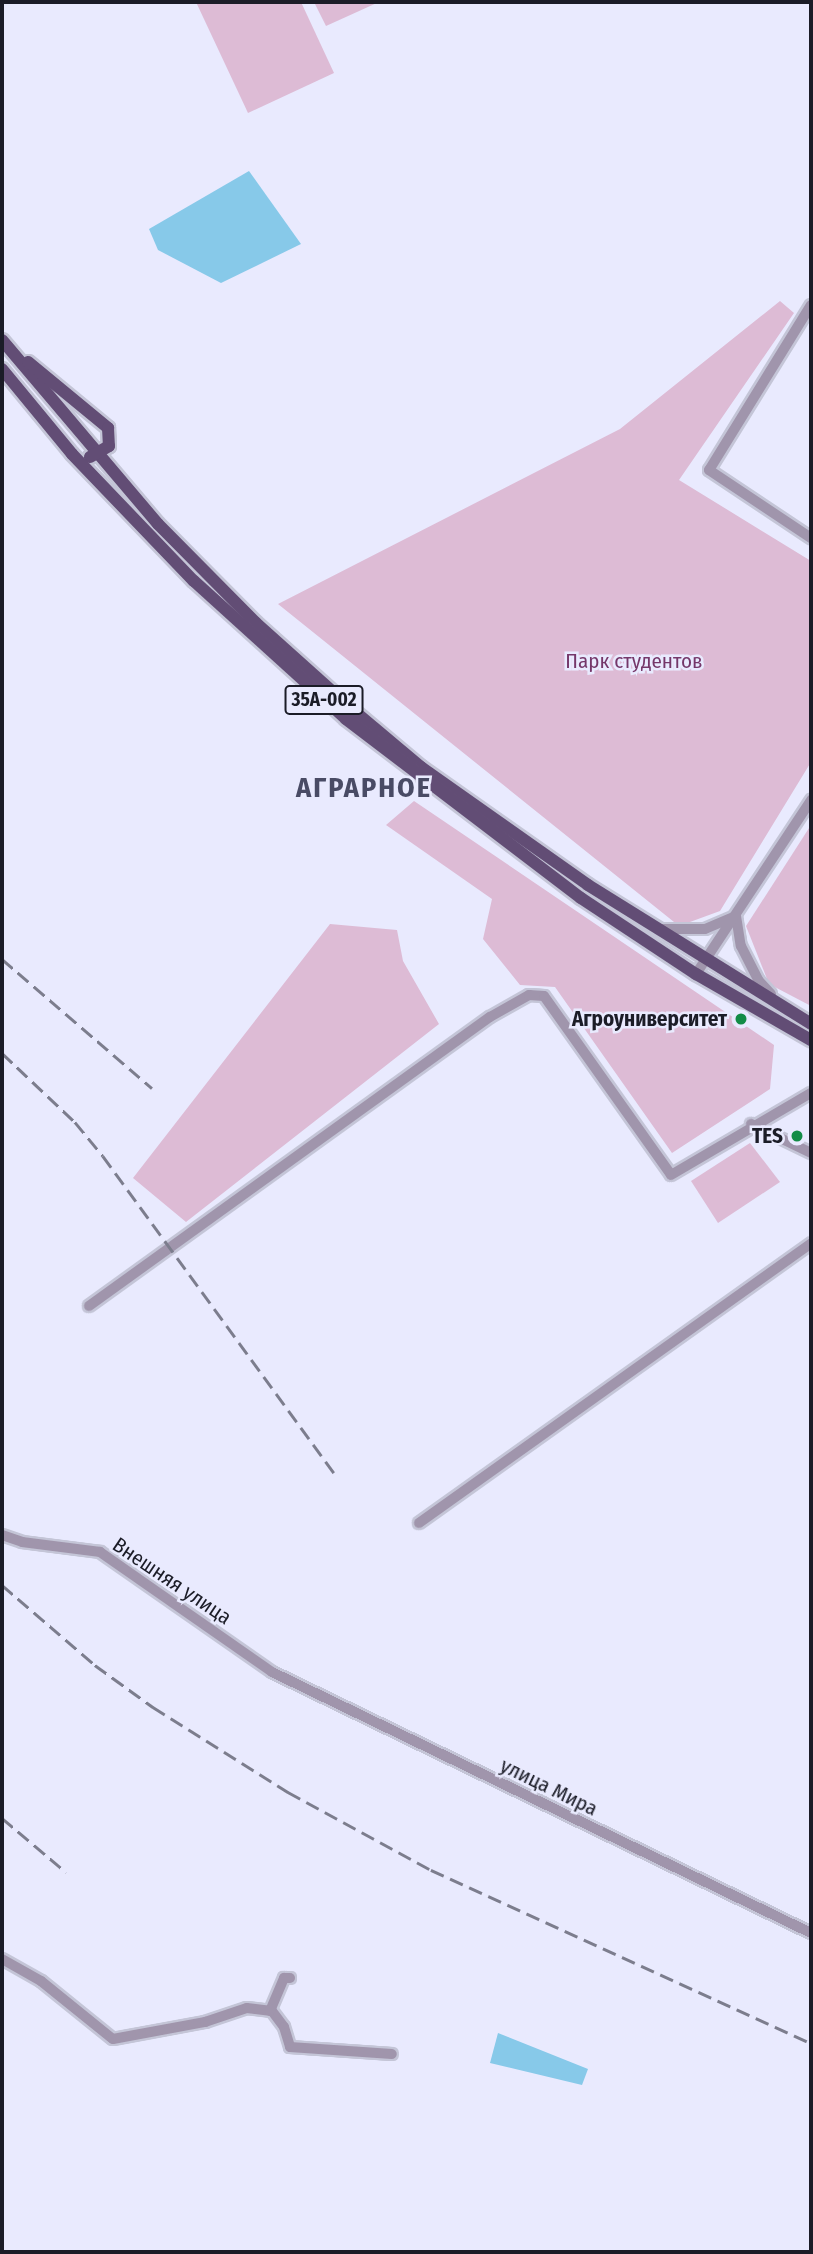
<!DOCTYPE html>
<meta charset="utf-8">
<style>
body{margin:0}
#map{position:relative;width:813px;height:2254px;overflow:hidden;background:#e9eafe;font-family:"Fira Sans Condensed",sans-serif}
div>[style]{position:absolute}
.green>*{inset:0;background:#ddbbd5}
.water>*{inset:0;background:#87c9e9}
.roads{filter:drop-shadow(2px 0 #c4c5d7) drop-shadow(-2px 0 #c4c5d7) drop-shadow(0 2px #c4c5d7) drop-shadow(0 -2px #c4c5d7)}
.minor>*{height:10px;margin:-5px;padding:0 5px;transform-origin:5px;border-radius:5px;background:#a095ac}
.major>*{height:12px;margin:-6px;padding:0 6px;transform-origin:6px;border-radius:6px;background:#624d75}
.rail>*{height:2.5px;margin-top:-1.25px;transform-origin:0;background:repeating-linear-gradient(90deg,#7c7d8d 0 14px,transparent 0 21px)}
.dots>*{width:19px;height:19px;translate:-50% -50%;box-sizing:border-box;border:4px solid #e9eafe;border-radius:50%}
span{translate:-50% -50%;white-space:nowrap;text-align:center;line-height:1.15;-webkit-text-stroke:5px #e9eafe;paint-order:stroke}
.shield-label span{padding:2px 5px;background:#e9eafe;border:2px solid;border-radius:5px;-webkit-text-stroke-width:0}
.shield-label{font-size:19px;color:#1b1c27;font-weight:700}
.park-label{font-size:21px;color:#75376a}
.poi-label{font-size:21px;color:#1b1c27;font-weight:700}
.right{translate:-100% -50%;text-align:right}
.street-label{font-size:21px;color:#1b1c27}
.district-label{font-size:28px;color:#494b65;font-weight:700;letter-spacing:2px}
.frame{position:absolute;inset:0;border:4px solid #1b1c27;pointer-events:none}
</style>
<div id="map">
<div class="green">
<i style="clip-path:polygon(196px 2px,301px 2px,334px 73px,248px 113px)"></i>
<i style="clip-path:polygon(314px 2px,379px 2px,326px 26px)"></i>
<i style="clip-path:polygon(780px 301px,794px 313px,679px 480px,811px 561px,811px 762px,720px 911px,679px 926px,278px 604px,620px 429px)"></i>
<i style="clip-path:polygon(414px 801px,774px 1045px,770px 1089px,672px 1153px,555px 987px,520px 985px,483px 939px,492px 899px,386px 825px)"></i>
<i style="clip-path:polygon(811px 825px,811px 1006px,769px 984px,746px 926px)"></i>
<i style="clip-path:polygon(330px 924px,397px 930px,403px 961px,439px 1024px,186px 1222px,133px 1178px)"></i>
<i style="clip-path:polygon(750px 1143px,780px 1182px,718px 1223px,691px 1181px)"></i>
</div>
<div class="water">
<i style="clip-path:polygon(249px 171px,301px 244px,221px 283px,158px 250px,149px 229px)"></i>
<i style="clip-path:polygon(498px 2033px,588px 2069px,582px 2085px,490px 2063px)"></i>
</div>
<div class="roads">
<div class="minor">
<i style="left:811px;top:305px;width:194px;rotate:121.7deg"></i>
<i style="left:709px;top:470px;width:123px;rotate:33.7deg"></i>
<i style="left:736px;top:916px;width:30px;rotate:81deg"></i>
<i style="left:741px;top:946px;width:38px;rotate:63deg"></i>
<i style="left:758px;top:980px;width:19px;rotate:47deg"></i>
<i style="left:662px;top:929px;width:43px"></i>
<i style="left:705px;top:929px;width:30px;rotate:-23deg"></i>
<i style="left:696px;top:974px;width:209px;rotate:-56.5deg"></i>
<i style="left:751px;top:1124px;width:67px;rotate:25.8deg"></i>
<i style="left:89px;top:1306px;width:494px;rotate:-35.8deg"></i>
<i style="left:490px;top:1017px;width:45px;rotate:-29.4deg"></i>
<i style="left:529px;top:995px;width:15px;rotate:4deg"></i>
<i style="left:544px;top:996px;width:219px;rotate:54.6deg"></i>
<i style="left:671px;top:1175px;width:162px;rotate:-30.4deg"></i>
<i style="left:419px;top:1523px;width:482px;rotate:-35.5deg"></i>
<i style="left:2px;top:1535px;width:21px;rotate:19deg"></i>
<i style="left:22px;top:1542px;width:79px;rotate:7.3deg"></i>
<i style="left:100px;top:1552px;width:210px;rotate:34.9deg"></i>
<i style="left:272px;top:1672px;width:599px;rotate:25.84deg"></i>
<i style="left:2px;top:1959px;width:45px;rotate:29.4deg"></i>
<i style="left:41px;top:1981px;width:92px;rotate:38.9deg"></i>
<i style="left:113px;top:2039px;width:94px;rotate:-10.5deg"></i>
<i style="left:205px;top:2022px;width:44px;rotate:-18.4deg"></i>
<i style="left:247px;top:2008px;width:25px;rotate:7deg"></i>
<i style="left:272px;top:2011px;width:20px;rotate:53deg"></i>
<i style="left:284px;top:2027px;width:21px;rotate:73deg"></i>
<i style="left:290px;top:2047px;width:102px;rotate:3.9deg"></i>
<i style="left:270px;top:2011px;width:36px;rotate:-67deg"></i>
<i style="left:284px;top:1978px;width:6px"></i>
</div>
<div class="major">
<i style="left:2px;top:340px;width:241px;rotate:49.7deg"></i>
<i style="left:158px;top:524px;width:139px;rotate:45.3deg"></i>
<i style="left:256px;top:623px;width:130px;rotate:41.9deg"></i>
<i style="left:353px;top:710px;width:89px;rotate:40deg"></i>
<i style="left:421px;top:767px;width:204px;rotate:35.2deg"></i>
<i style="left:588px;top:885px;width:263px;rotate:31.9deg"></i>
<i style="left:28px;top:362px;width:104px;rotate:39.5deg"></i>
<i style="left:108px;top:428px;width:18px;rotate:87deg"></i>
<i style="left:109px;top:446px;width:22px;rotate:150deg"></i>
<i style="left:2px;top:369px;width:110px;rotate:50.5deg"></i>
<i style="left:72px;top:454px;width:176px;rotate:46.2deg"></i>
<i style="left:194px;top:581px;width:205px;rotate:42.2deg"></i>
<i style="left:346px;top:719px;width:295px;rotate:37.3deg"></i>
<i style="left:581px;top:898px;width:138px;rotate:33.5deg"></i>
<i style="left:696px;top:974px;width:133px;rotate:29.9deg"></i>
</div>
</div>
<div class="rail">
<i style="left:2px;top:959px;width:198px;rotate:40.7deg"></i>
<i style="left:2px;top:1053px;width:100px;rotate:43.4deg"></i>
<i style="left:75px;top:1122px;width:44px;rotate:50.5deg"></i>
<i style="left:103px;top:1156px;width:396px;rotate:53.9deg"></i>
<i style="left:2px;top:1585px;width:123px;rotate:40.7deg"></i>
<i style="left:95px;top:1665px;width:72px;rotate:35.9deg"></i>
<i style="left:153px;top:1707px;width:160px;rotate:32.2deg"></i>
<i style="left:288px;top:1792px;width:163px;rotate:28.6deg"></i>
<i style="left:431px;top:1870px;width:418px;rotate:24.5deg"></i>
<i style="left:2px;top:1818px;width:84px;rotate:40.2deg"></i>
</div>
<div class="dots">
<i style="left:741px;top:1019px;background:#138c47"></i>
<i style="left:797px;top:1136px;background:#138c47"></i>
</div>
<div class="shield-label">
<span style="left:324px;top:700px">35А-002</span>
</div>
<div class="park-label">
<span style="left:634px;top:661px">Парк студентов</span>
</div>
<div class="poi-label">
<span class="right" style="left:727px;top:1019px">Агроуниверситет</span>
<span class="right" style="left:783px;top:1136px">TES</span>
</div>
<div class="street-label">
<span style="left:172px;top:1581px;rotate:34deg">Внешняя улица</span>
<span style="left:549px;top:1787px;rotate:26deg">улица Мира</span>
</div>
<div class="district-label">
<span style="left:364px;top:788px">АГРАРНОЕ</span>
</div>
<div class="frame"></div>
</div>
